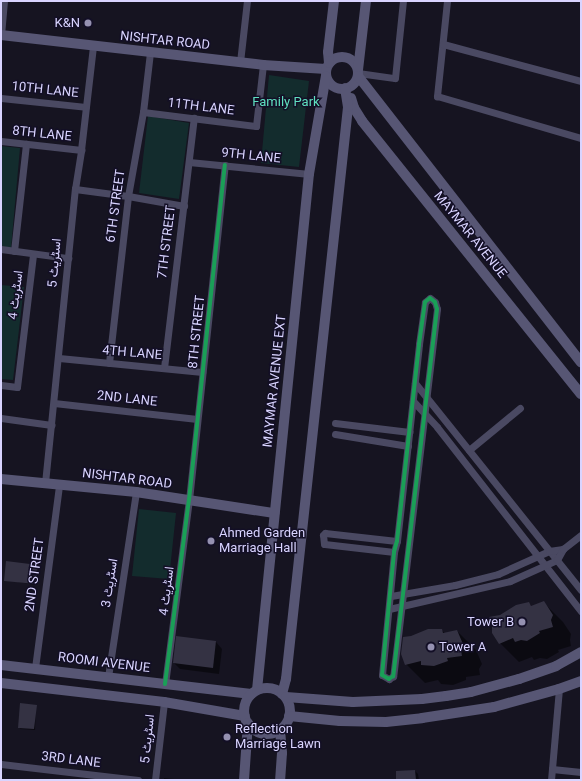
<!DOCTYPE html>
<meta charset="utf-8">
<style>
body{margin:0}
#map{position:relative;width:582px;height:781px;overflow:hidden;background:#161421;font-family:Roboto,Vazirmatn,sans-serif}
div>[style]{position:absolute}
.green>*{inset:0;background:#132c2d}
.shadow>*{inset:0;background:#0007}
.building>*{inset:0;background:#343243}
.street>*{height:7px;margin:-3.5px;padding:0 3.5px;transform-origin:3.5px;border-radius:3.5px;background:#4a4962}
.secondary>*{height:10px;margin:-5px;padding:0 5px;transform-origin:5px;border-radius:5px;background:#575674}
.secondary>.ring{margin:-5px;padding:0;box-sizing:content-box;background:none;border:10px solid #575674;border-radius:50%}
.cycleway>*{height:4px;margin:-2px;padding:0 2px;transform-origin:2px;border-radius:2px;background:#1a9f57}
.dots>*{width:11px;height:11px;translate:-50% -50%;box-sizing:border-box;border:2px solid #130f26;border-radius:50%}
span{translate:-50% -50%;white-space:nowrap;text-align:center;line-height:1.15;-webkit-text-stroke:3px #130f26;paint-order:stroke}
.poi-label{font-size:13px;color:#d9d4ff}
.right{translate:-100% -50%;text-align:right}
.left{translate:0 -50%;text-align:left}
.street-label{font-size:13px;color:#d9d4ff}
.park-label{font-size:13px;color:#5fe0c0}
.frame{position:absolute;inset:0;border:2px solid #d9d4ff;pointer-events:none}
</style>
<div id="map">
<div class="green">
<i style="clip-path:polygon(269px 75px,309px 81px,299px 167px,261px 163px)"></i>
<i style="clip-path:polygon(148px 116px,189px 123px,179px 199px,139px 193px)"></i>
<i style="clip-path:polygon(1px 146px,20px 148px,11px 248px,1px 246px)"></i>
<i style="clip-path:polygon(1px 285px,24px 287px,13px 380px,1px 379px)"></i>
<i style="clip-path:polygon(139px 509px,176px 513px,169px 579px,132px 576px)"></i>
</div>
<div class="shadow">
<i style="clip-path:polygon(38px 566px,37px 585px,5px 580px)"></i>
<i style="clip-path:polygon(529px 603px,532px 607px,544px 603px,563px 622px,571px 634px,570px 640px,571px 646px,558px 650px,559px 652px,547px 659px,540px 658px,534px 660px,532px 657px,519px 662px,500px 643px,500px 616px)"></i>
<i style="clip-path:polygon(441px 630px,445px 633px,457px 631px,476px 650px,482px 664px,479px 669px,480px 675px,466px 677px,466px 680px,453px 685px,441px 684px,438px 680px,425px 683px,406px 664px)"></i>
<i style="clip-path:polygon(216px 642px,222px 649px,219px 674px,180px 669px,174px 663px)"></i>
<i style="clip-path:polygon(36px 706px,35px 730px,20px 729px,19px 727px)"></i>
<i style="clip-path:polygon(415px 771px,418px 774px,419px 780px,397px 780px)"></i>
<i style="clip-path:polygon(164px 778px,183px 780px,164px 780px)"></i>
</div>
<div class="building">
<i style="clip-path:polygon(6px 561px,38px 565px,36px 584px,4px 581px)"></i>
<i style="clip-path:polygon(544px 601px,553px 615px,551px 620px,553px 627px,539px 631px,540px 633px,527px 641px,521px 640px,515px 642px,513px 638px,499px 644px,492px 633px,492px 624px,489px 617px,500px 615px,516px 605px,529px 602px,531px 606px)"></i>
<i style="clip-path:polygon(428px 629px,442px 629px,443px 633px,457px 630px,463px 644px,461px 650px,462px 656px,447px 658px,448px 661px,434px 666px,421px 665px,421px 661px,405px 665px,401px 654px,403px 637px,411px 636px)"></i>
<i style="clip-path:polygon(176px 636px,216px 641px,213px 668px,173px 663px)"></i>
<i style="clip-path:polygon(20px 703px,37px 705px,34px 729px,18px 728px)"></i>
<i style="clip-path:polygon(415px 770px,416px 780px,396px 780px,396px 771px)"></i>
</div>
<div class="street">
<i style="left:447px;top:1px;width:96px;rotate:96deg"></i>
<i style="left:437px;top:96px;width:150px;rotate:16.3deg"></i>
<i style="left:1px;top:35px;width:34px;rotate:-85deg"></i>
<i style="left:443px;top:44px;width:143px;rotate:15deg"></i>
<i style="left:240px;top:62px;width:61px;rotate:-83.5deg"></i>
<i style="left:358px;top:73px;width:37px;rotate:8deg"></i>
<i style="left:395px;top:78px;width:77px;rotate:-84.1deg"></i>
<i style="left:1px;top:98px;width:85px;rotate:6deg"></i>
<i style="left:143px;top:112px;width:114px;rotate:7.1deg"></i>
<i style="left:256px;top:126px;width:61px;rotate:-83.5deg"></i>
<i style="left:1px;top:141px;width:81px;rotate:6.4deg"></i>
<i style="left:189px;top:162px;width:121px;rotate:5.7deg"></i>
<i style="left:75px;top:189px;width:53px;rotate:7.5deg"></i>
<i style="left:128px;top:196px;width:57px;rotate:10.1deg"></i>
<i style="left:1px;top:249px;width:68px;rotate:7.7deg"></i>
<i style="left:14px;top:251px;width:108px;rotate:-83.6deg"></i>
<i style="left:430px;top:298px;width:6px;rotate:39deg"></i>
<i style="left:435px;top:302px;width:7px;rotate:74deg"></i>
<i style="left:437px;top:309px;width:370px;rotate:96.8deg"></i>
<i style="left:393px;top:676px;width:5px;rotate:143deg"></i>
<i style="left:389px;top:679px;width:8px;rotate:-150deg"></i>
<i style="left:382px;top:675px;width:124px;rotate:-84.4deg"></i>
<i style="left:394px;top:552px;width:11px;rotate:-75deg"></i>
<i style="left:397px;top:541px;width:198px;rotate:-83.6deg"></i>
<i style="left:419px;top:344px;width:42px;rotate:-81.9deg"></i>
<i style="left:425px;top:302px;width:6px;rotate:-39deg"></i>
<i style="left:59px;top:358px;width:144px;rotate:5.6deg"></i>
<i style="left:109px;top:363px;width:168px;rotate:-83.5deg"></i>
<i style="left:128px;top:196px;width:85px;rotate:-79.9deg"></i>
<i style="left:143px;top:112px;width:60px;rotate:-83.3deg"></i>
<i style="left:164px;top:368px;width:252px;rotate:-83.2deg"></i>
<i style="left:415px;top:383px;width:265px;rotate:51.3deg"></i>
<i style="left:1px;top:385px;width:16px;rotate:7deg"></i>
<i style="left:17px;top:387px;width:134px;rotate:-83.1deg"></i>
<i style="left:413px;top:401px;width:35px;rotate:47deg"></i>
<i style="left:437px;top:427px;width:234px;rotate:52deg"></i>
<i style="left:54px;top:403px;width:144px;rotate:6.4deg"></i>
<i style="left:1px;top:418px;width:51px;rotate:7.8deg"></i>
<i style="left:335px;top:423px;width:75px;rotate:6.9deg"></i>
<i style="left:335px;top:434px;width:74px;rotate:9.3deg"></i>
<i style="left:469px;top:450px;width:66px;rotate:-39.5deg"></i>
<i style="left:45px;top:483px;width:296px;rotate:-84.2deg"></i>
<i style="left:75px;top:189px;width:39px;rotate:-81deg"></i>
<i style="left:81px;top:150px;width:105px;rotate:-83.4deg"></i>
<i style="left:394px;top:552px;width:70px;rotate:-173.5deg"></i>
<i style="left:324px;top:544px;width:9px;rotate:-96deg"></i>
<i style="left:323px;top:535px;width:3px;rotate:-45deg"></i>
<i style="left:325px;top:533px;width:72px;rotate:6.3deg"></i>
<i style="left:391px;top:596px;width:65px;rotate:-9.8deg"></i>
<i style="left:455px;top:585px;width:44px;rotate:-14.3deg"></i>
<i style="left:498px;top:574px;width:56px;rotate:-24.3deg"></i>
<i style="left:549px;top:551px;width:14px;rotate:-8deg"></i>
<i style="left:389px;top:609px;width:124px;rotate:-13deg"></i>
<i style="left:510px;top:581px;width:51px;rotate:-24.1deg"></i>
<i style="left:557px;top:560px;width:13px;rotate:-61deg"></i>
<i style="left:563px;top:549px;width:23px;rotate:-38deg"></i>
<i style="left:35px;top:668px;width:185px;rotate:-82.5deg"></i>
<i style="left:108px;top:677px;width:187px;rotate:-81.4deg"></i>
<i style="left:165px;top:684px;width:186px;rotate:-82.6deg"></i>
<i style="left:189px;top:500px;width:337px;rotate:-83.9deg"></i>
<i style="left:1px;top:764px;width:138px;rotate:6.7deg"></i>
<i style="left:552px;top:769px;width:29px;rotate:6deg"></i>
<i style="left:155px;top:780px;width:79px;rotate:-83.4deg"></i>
<i style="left:551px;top:780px;width:91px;rotate:-85deg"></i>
</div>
<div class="secondary">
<i style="left:1px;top:35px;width:264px;rotate:6.5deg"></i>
<i style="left:263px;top:65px;width:63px;rotate:3.6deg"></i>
<i class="ring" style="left:326px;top:57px;width:22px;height:22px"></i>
<i style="left:329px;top:63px;width:11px;rotate:-95deg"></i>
<i style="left:328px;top:52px;width:51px;rotate:-83.3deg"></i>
<i style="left:358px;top:70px;width:69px;rotate:-83.4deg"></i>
<i style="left:358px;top:76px;width:363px;rotate:52.1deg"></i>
<i style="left:351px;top:98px;width:10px;rotate:73deg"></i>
<i style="left:354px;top:108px;width:15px;rotate:58deg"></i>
<i style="left:362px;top:121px;width:350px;rotate:51.3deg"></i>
<i style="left:1px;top:479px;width:136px;rotate:5.5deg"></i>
<i style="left:136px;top:492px;width:140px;rotate:8.7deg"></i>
<i style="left:1px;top:665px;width:252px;rotate:6.6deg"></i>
<i style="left:1px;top:683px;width:164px;rotate:6.6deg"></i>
<i style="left:164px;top:702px;width:82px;rotate:9.8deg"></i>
<i class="ring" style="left:244px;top:688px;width:36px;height:36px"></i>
<i style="left:257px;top:690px;width:519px;rotate:-84.25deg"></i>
<i style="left:309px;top:174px;width:99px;rotate:-80.2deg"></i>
<i style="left:282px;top:694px;width:16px;rotate:-75deg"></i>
<i style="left:286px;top:679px;width:575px;rotate:-83.81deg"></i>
<i style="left:348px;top:107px;width:19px;rotate:-99deg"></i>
<i style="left:286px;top:697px;width:67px;rotate:4.3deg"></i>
<i style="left:353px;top:702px;width:69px;rotate:-2.5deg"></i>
<i style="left:422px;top:699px;width:24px;rotate:-7deg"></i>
<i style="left:446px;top:696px;width:25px;rotate:-9deg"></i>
<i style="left:471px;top:692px;width:50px;rotate:-15.2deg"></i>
<i style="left:519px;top:679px;width:39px;rotate:-19deg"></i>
<i style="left:556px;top:666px;width:29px;rotate:-29deg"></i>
<i style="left:289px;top:716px;width:51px;rotate:5.6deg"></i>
<i style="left:340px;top:721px;width:46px;rotate:1.2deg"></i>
<i style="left:386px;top:722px;width:36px;rotate:-6deg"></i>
<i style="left:422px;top:718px;width:73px;rotate:-8.7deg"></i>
<i style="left:494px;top:707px;width:67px;rotate:-15.5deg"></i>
<i style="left:559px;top:689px;width:23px;rotate:-20deg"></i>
<i style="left:280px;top:730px;width:23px;rotate:85deg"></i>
<i style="left:282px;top:753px;width:27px;rotate:94deg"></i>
<i style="left:244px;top:780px;width:57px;rotate:-86deg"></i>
</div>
<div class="cycleway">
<i style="left:430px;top:298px;width:6px;rotate:39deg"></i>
<i style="left:435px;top:302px;width:7px;rotate:74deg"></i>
<i style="left:437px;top:309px;width:370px;rotate:96.8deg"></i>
<i style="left:393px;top:676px;width:5px;rotate:143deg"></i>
<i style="left:389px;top:679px;width:8px;rotate:-150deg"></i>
<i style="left:382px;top:675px;width:124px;rotate:-84.4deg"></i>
<i style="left:394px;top:552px;width:11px;rotate:-75deg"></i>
<i style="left:397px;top:541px;width:198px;rotate:-83.6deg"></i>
<i style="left:419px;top:344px;width:42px;rotate:-81.9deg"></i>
<i style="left:425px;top:302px;width:6px;rotate:-39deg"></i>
<i style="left:165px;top:684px;width:186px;rotate:-82.6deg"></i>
<i style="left:189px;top:500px;width:337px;rotate:-83.9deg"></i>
</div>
<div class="dots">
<i style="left:88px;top:23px;background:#9591b1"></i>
<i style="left:211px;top:541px;background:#9591b1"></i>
<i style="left:522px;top:622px;background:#9591b1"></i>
<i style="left:431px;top:647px;background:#9591b1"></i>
<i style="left:227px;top:737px;background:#9591b1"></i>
</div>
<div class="poi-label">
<span class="right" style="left:80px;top:23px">K&amp;N</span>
<span class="left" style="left:219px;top:541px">Ahmed Garden<br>Marriage Hall</span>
<span class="right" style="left:514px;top:622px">Tower B</span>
<span class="left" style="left:439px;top:647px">Tower A</span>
<span class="left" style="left:235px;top:737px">Reflection<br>Marriage Lawn</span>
</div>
<div class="street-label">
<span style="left:165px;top:41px;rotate:6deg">NISHTAR ROAD</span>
<span style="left:45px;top:90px;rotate:6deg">10TH LANE</span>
<span style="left:201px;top:107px;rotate:7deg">11TH LANE</span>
<span style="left:42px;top:134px;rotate:6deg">8TH LANE</span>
<span style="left:251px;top:156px;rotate:6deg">9TH LANE</span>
<span style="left:116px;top:206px;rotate:-82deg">6TH STREET</span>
<span style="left:470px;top:235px;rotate:51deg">MAYMAR AVENUE</span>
<span style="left:167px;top:242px;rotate:-83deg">7TH STREET</span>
<span style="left:55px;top:263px;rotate:-85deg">اسٹریٹ 5</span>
<span style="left:16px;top:295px;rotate:-83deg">اسٹریٹ 4</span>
<span style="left:197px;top:332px;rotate:-84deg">8TH STREET</span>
<span style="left:132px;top:353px;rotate:5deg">4TH LANE</span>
<span style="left:275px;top:381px;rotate:-84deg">MAYMAR AVENUE EXT</span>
<span style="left:127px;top:399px;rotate:6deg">2ND LANE</span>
<span style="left:127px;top:479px;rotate:7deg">NISHTAR ROAD</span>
<span style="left:35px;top:575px;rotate:-82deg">2ND STREET</span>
<span style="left:110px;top:583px;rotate:-81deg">اسٹریٹ 3</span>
<span style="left:167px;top:591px;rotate:-83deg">اسٹریٹ 4</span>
<span style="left:104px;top:663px;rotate:7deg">ROOMI AVENUE</span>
<span style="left:148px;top:739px;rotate:-84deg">اسٹریٹ 5</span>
<span style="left:71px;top:760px;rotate:7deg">3RD LANE</span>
</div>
<div class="park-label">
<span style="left:286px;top:102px">Family Park</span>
</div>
<div class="frame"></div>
</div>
